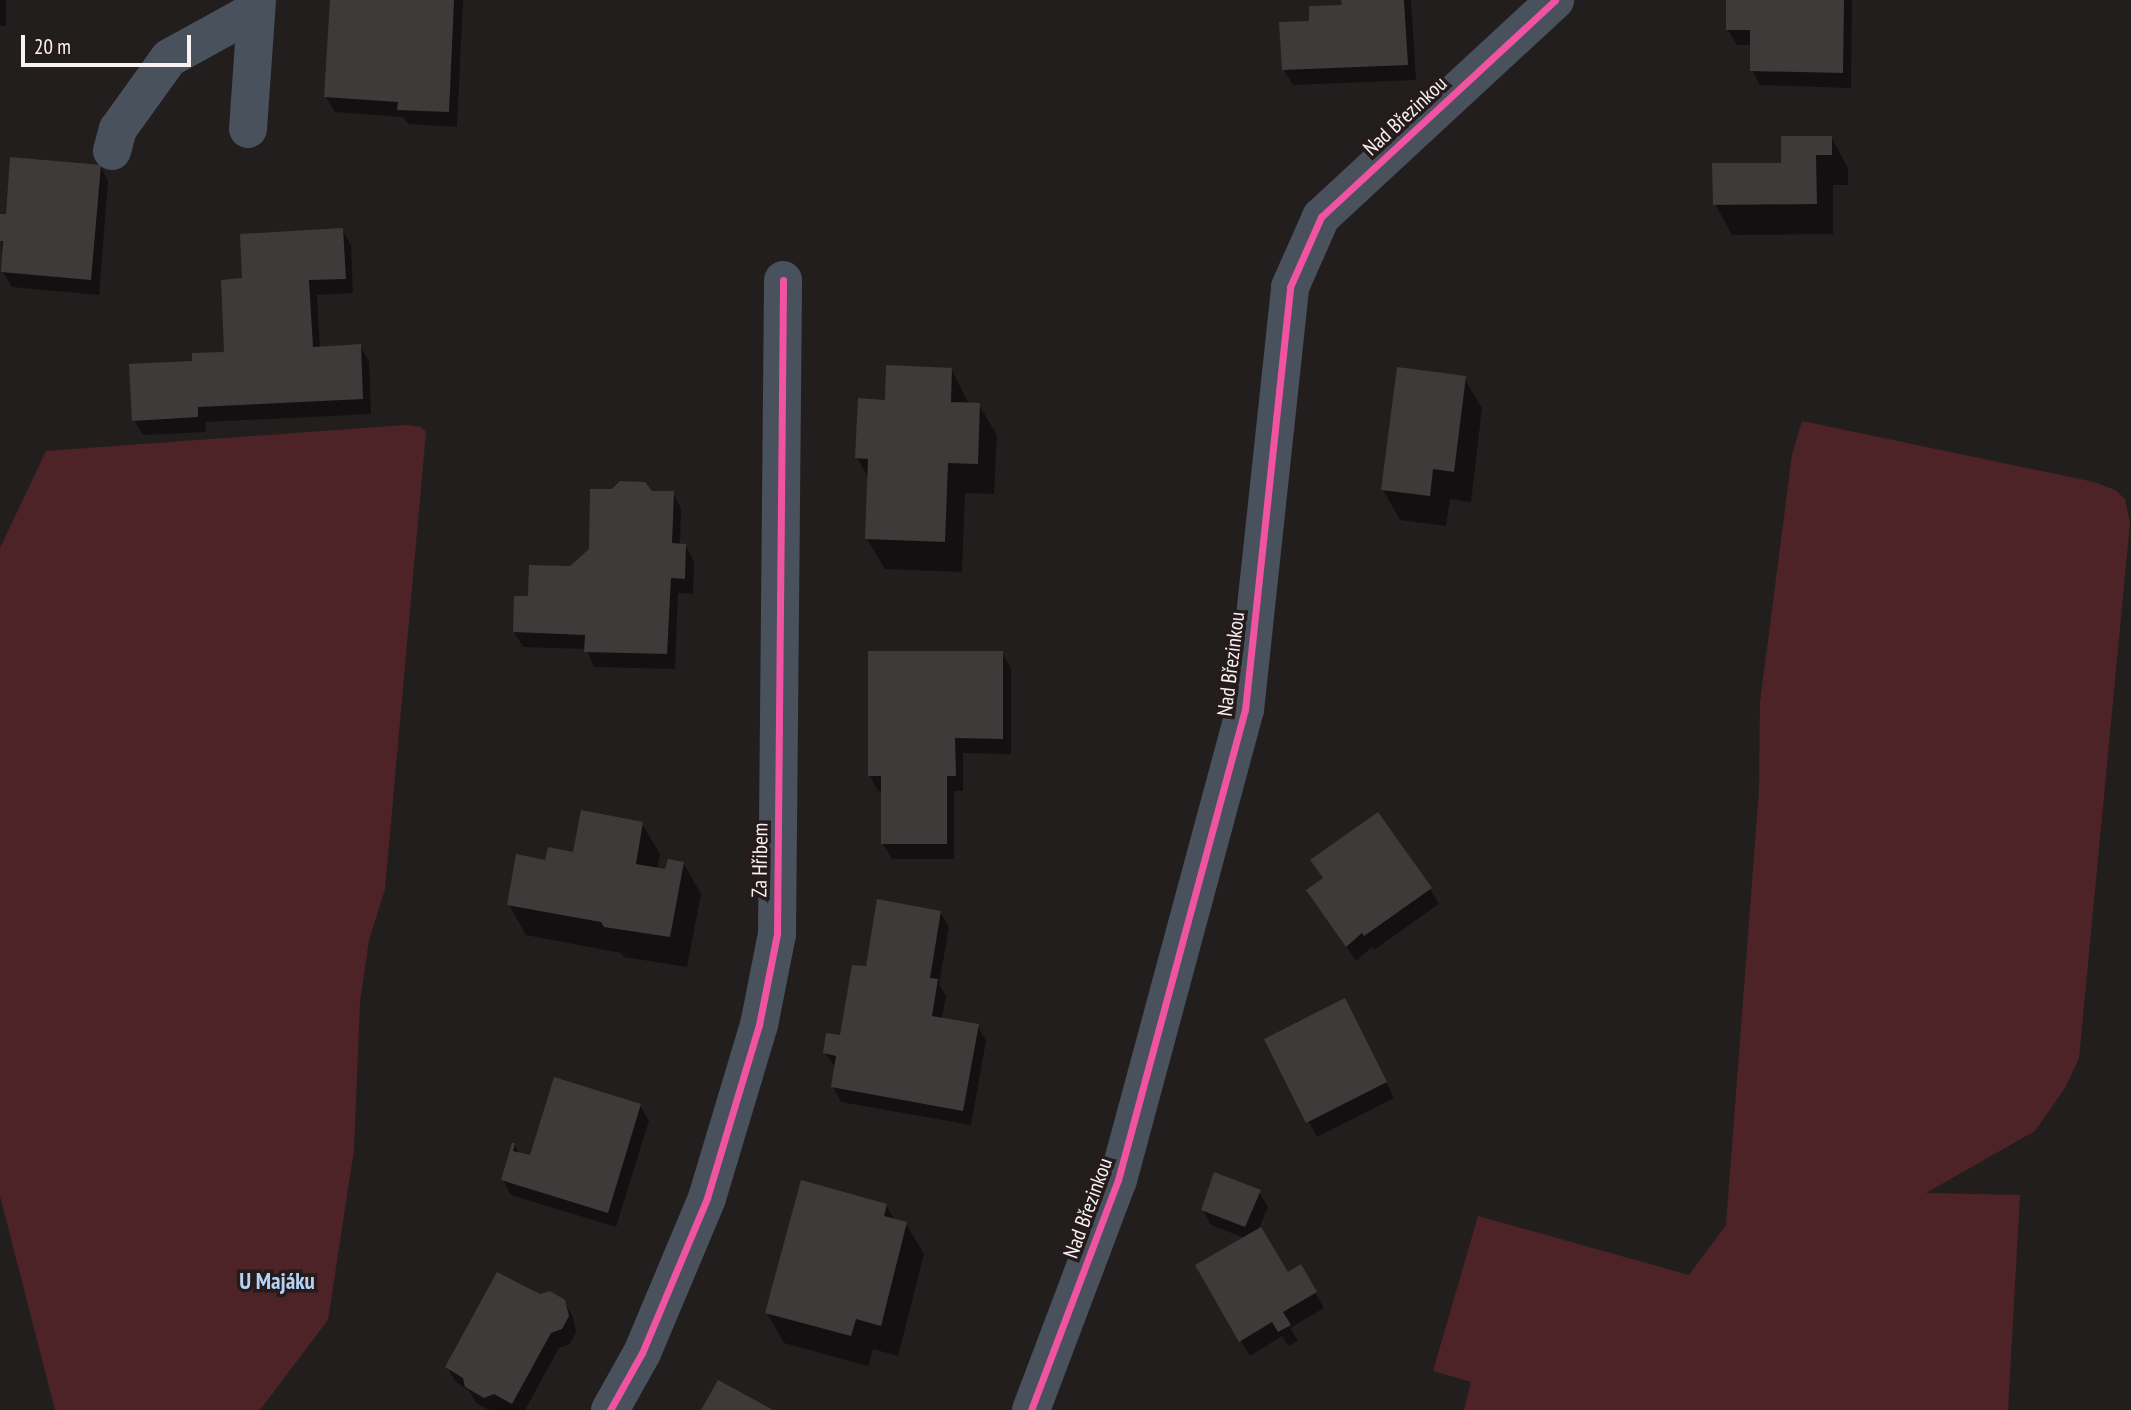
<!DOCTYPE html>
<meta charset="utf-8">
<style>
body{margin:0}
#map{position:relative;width:2131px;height:1410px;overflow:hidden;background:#231e1e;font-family:"PT Sans Narrow",sans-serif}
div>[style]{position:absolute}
.green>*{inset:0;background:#4d2327}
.shadow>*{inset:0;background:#0007}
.building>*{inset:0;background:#3e3a3a}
.minor>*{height:38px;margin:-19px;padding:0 19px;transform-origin:19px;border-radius:19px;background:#49515c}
.cycleway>*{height:7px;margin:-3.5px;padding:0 3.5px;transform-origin:3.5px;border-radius:3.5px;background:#f153a3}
span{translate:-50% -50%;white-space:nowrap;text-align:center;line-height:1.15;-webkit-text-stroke:7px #261b1c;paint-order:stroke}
.street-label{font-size:21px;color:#faf2f2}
.neighbourhood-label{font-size:23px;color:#b4d2f6;font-weight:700}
.scale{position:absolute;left:21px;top:35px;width:170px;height:32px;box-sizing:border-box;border:4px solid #faf2f2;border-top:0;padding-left:9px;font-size:21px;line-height:24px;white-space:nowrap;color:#faf2f2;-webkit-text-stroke:5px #261b1c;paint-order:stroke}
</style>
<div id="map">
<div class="green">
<i style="clip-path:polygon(1802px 421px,2094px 482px,2115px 490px,2125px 499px,2130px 523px,2079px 1058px,2065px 1088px,2035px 1131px,1926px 1193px,2020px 1195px,2008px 1410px,1464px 1410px,1471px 1382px,1433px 1371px,1478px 1216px,1689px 1275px,1726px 1225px,1759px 790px,1760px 702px,1792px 455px)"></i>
<i style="clip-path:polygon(406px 425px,421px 427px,426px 432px,385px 889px,369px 940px,360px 1001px,354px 1150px,328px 1320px,260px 1410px,55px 1410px,0 1196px,0 548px,46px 451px)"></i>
</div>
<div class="shadow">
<i style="clip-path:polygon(0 0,6px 0,6px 26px,0 26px)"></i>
<i style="clip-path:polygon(331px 0,463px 0,457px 127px,408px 124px,403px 117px,335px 112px,326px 97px)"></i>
<i style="clip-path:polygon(1343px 0,1411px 0,1416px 80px,1293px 85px,1284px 70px,1311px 22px,1344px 6px)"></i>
<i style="clip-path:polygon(1728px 0,1852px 0,1851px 88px,1760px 85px,1752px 70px,1752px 45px,1737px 45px,1728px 30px)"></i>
<i style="clip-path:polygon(1831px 137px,1848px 168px,1848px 185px,1833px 185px,1833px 234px,1732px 235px,1715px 204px)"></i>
<i style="clip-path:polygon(100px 166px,108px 181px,99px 295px,12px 287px,3px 272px,0 216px,8px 216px)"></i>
<i style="clip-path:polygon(342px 230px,351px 245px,353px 293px,317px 295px,320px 348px,360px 346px,369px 361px,371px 414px,205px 422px,206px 432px,143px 435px,134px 420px,194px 363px,226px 354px,244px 280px)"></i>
<i style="clip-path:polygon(951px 369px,969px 404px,979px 405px,997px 435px,994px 494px,965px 493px,962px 572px,885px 569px,867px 539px,869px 479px,857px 458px,887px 402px)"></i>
<i style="clip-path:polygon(1464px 378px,1482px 408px,1471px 502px,1450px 499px,1446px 526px,1400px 520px,1383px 490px)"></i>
<i style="clip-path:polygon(651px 493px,673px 493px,681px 508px,680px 545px,685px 545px,694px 561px,693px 594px,678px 593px,675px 669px,594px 667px,586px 649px,523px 647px,514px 632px,530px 597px,570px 568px)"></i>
<i style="clip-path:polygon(1002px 653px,1011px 668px,1011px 754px,963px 753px,963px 791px,954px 791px,954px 859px,892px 859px,883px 844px,883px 791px,878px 791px,870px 776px)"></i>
<i style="clip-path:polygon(642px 824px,660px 854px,657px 869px,667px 871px,683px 863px,701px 894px,687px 967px,624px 957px,621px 953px,526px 935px,509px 905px,547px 862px,575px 854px)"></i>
<i style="clip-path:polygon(1313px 861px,1430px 889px,1439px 904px,1374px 950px,1372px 947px,1356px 961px,1308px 891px,1324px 880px)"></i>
<i style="clip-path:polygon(940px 912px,949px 927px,939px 985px,946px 996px,942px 1019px,977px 1025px,986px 1041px,971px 1125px,841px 1102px,833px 1087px,836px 1068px,825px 1053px,841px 1037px,867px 968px)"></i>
<i style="clip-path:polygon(1353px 1015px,1394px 1098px,1317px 1137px,1266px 1040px)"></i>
<i style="clip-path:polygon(640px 1106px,649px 1121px,616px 1227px,511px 1195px,503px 1180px,514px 1145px,519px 1154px,531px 1157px)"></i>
<i style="clip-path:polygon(1259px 1192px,1268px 1207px,1259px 1228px,1287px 1275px,1300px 1267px,1324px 1308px,1290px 1328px,1298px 1341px,1288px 1346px,1282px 1336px,1250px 1356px,1197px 1265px,1245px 1238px,1211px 1225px,1203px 1210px)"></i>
<i style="clip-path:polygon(886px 1205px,895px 1221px,906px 1224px,924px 1254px,898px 1356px,873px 1349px,868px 1366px,784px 1343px,767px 1313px)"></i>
<i style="clip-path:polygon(540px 1296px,564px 1301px,573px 1317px,576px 1332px,570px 1344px,559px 1348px,525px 1410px,489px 1410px,476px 1403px,469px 1391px,456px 1382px,447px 1367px)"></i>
</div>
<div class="building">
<i style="clip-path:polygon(330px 0,454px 0,449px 112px,397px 110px,398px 102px,324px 97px)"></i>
<i style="clip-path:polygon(1341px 0,1404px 0,1408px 65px,1282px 70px,1279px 22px,1309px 21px,1309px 6px,1342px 5px)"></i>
<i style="clip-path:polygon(1726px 0,1844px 0,1843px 73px,1750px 71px,1750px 30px,1726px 30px)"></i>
<i style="clip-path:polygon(1781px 136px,1832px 136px,1832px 155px,1816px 155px,1817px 204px,1713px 205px,1712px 163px,1781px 163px)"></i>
<i style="clip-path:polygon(10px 157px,101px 165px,91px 280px,1px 272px,3px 241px,0 241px,0 214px,6px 214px)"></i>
<i style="clip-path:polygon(343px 228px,346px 279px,309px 280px,313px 347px,361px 344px,363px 399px,198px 407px,198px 417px,132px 421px,129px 364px,192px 361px,192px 353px,224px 352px,221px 280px,242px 278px,240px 234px)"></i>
<i style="clip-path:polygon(886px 365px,952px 368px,951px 402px,980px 403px,978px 464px,948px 463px,945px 542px,865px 539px,868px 459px,855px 458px,858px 398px,885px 400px)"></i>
<i style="clip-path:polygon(1397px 367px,1466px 376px,1454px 472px,1433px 469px,1430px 496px,1381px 490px)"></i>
<i style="clip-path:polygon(620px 481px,645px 482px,652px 491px,674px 491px,672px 543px,686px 544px,685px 579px,671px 578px,667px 654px,584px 652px,585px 635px,513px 632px,514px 596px,528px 596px,529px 565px,570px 566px,589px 549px,590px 489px,612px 489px)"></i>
<i style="clip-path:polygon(868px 651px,1003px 651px,1003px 739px,955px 738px,956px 776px,947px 776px,947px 844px,881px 844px,881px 776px,868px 776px)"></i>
<i style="clip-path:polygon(581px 810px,643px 822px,636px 864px,665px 869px,668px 859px,684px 862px,670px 937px,604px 927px,601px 922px,507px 905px,516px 854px,545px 860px,548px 847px,573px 852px)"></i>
<i style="clip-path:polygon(1378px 812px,1432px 888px,1364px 936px,1362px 933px,1346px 947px,1306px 890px,1323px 878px,1310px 860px)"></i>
<i style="clip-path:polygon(877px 899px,941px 911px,930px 978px,938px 979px,932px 1016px,979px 1024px,963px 1111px,831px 1087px,836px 1056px,823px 1053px,826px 1033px,840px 1035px,852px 965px,866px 966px)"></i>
<i style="clip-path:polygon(1345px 998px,1387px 1082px,1306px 1123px,1264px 1039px)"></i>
<i style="clip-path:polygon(554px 1077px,641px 1104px,608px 1213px,501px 1180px,512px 1143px,515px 1143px,513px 1151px,530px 1155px)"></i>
<i style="clip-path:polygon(1214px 1172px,1261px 1190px,1245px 1227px,1201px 1210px)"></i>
<i style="clip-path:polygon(801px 1180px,887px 1204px,884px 1216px,907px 1222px,881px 1326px,856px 1319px,851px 1336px,765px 1313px)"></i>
<i style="clip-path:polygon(1261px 1227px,1288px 1272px,1301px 1264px,1317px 1292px,1283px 1312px,1291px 1325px,1278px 1332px,1272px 1322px,1239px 1342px,1195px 1265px)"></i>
<i style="clip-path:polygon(497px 1272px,540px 1294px,550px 1291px,565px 1300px,569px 1316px,562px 1329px,551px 1333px,512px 1404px,494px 1394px,484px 1398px,465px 1387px,463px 1378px,445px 1367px)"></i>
<i style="clip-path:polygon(718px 1380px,773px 1410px,701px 1410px)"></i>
</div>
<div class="minor">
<i style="left:248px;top:129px;width:129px;rotate:-86deg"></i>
<i style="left:112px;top:151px;width:23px;rotate:-75deg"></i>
<i style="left:118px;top:129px;width:87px;rotate:-54.3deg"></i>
<i style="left:169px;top:58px;width:99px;rotate:-28.9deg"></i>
<i style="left:610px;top:1410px;width:65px;rotate:-60.7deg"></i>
<i style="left:642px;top:1353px;width:168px;rotate:-67.2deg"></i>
<i style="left:707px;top:1198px;width:181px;rotate:-73.3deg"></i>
<i style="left:759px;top:1025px;width:93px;rotate:-78.8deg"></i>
<i style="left:777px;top:934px;width:654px;rotate:-89.47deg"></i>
<i style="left:1031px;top:1410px;width:246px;rotate:-69.3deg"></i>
<i style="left:1118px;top:1180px;width:487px;rotate:-74.9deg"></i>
<i style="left:1245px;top:710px;width:425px;rotate:-83.9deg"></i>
<i style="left:1290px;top:287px;width:77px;rotate:-66.1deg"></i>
<i style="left:1321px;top:217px;width:319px;rotate:-42.8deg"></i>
</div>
<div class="cycleway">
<i style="left:610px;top:1410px;width:65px;rotate:-60.7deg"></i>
<i style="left:642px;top:1353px;width:168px;rotate:-67.2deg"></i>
<i style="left:707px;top:1198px;width:181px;rotate:-73.3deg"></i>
<i style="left:759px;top:1025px;width:93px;rotate:-78.8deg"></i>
<i style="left:777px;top:934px;width:654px;rotate:-89.47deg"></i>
<i style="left:1031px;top:1410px;width:246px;rotate:-69.3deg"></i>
<i style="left:1118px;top:1180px;width:487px;rotate:-74.9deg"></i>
<i style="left:1245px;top:710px;width:425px;rotate:-83.9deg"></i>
<i style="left:1290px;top:287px;width:77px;rotate:-66.1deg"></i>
<i style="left:1321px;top:217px;width:319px;rotate:-42.8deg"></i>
</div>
<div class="street-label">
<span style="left:1405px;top:116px;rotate:-43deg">Nad Březinkou</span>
<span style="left:1231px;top:664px;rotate:-83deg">Nad Březinkou</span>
<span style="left:760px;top:860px;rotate:-89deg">Za Hřibem</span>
<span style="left:1088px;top:1208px;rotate:-70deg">Nad Březinkou</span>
</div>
<div class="neighbourhood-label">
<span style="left:277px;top:1281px">U Majáku</span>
</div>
<div class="scale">20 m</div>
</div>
